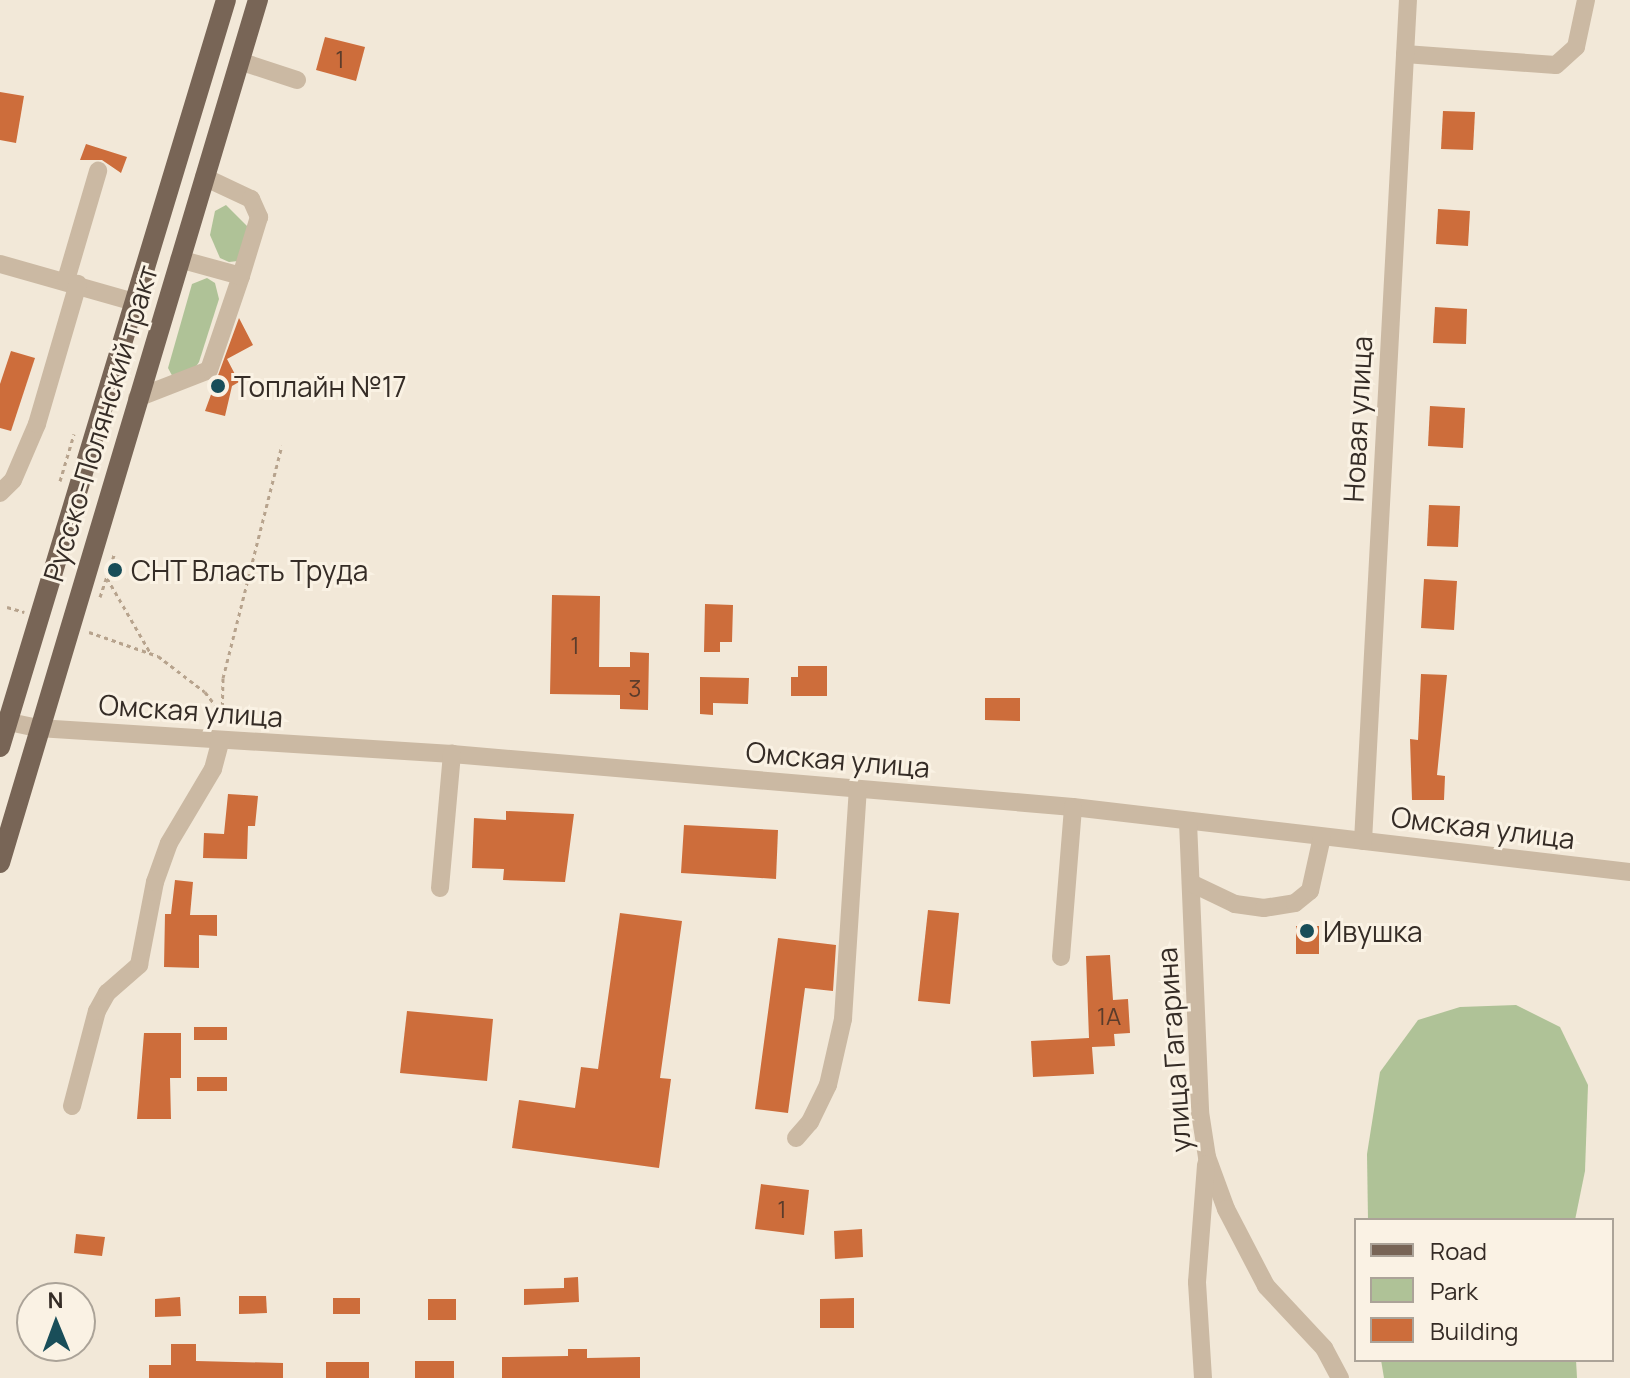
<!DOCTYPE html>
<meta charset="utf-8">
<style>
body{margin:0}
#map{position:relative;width:1630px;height:1378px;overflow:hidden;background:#f2e8d8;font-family:Manrope,sans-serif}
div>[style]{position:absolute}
.green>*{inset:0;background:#afc297}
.building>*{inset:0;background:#cd6d3b}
.path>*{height:3px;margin-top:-1.5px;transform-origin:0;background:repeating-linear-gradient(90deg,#b7a38d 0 4px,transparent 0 8px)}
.minor>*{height:18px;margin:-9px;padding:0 9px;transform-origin:9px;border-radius:9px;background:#cbb9a3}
.major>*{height:20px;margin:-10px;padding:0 10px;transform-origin:10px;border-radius:10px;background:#786556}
.dots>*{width:22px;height:22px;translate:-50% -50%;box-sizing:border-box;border:4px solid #faf2e4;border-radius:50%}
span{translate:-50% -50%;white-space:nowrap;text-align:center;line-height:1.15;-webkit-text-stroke:6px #faf2e4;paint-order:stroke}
.number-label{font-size:24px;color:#5b3c2b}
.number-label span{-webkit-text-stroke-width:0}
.poi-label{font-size:28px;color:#352c26}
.left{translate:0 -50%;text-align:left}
.street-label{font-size:28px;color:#352c26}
.legend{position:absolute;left:1354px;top:1218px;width:260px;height:144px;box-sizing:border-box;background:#faf2e4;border:2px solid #aba398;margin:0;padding:10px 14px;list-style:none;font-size:24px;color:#352c26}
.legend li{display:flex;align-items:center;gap:16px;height:40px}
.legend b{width:40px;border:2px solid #aba398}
.north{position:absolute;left:16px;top:1282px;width:80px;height:80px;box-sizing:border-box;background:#faf2e4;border:2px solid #aba398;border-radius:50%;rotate:359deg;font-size:22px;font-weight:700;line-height:32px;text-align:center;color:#352c26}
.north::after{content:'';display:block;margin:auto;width:28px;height:36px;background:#194e59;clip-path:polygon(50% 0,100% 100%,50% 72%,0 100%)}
</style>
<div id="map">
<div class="green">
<i style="clip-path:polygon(226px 205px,249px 228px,238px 261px,229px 262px,220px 258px,210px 235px,215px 211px)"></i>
<i style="clip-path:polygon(207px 278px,215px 283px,219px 299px,199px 362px,191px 374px,175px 381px,168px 368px,192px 284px)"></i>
<i style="clip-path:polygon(1516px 1005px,1560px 1027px,1588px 1085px,1585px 1171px,1575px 1220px,1368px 1220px,1367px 1154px,1380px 1072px,1418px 1020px,1460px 1007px)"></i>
<i style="clip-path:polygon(1381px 1360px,1576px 1360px,1577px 1378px,1384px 1378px)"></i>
</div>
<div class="building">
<i style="clip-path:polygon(325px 37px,365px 47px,356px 81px,316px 70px)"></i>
<i style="clip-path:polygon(0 92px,24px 96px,16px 143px,0 140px)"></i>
<i style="clip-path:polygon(1443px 111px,1475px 112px,1473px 150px,1441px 149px)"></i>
<i style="clip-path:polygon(86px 144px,127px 157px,121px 173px,102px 160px,80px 160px)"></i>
<i style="clip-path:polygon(1438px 209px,1470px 211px,1468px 246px,1436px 244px)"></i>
<i style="clip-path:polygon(1435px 307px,1467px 309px,1466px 344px,1433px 343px)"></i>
<i style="clip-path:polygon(239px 318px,253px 345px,227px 359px,239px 382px,232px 386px,225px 416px,205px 411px)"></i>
<i style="clip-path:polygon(11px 351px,35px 358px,11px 431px,0 428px,0 384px)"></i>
<i style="clip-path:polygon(1430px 406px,1465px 408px,1463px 448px,1428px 446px)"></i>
<i style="clip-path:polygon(1429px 505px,1460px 506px,1458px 547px,1427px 546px)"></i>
<i style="clip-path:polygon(1424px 579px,1457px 581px,1454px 630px,1421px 628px)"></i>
<i style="clip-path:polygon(552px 595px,600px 596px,599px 667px,630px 667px,630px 652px,649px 653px,648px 710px,620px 709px,620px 695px,550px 694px)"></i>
<i style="clip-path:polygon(705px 604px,733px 605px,732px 642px,720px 642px,720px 652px,704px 652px)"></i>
<i style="clip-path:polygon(798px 666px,827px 666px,827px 696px,791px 696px,791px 677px,798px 677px)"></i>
<i style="clip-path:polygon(1421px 674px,1447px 675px,1437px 775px,1445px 776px,1444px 800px,1412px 800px,1410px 739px,1418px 740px)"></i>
<i style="clip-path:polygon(700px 677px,749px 678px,748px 704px,713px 703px,713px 715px,700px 714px)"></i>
<i style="clip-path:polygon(985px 698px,1020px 698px,1020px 721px,985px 720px)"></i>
<i style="clip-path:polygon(228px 794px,258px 796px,255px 826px,248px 826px,247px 859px,203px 858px,204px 833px,224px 834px)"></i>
<i style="clip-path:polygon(506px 811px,574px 814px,565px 882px,503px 880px,504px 869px,472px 868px,474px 818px,506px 820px)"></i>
<i style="clip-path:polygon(684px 825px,778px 830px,776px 879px,681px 873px)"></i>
<i style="clip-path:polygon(175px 880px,193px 882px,190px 915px,217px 915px,217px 936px,199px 935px,199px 968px,164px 967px,165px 914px,171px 914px)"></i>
<i style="clip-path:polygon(928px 910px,959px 913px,950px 1004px,918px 1001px)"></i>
<i style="clip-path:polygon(620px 913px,682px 921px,660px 1078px,671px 1079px,659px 1168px,512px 1148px,519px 1100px,575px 1108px,581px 1067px,598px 1069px)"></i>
<i style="clip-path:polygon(1296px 926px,1319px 926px,1319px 954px,1296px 954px)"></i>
<i style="clip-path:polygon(778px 938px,836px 945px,833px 991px,805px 988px,788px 1113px,755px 1109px)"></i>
<i style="clip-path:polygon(1110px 955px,1113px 1000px,1128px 999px,1130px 1033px,1114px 1034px,1115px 1046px,1092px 1047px,1094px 1074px,1033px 1077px,1031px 1041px,1089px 1038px,1086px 956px)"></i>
<i style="clip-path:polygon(407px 1011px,493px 1019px,487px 1081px,400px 1073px)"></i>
<i style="clip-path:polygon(194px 1027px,227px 1027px,227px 1040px,194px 1040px)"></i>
<i style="clip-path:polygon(144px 1033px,181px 1033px,181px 1078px,170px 1078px,171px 1119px,137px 1119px)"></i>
<i style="clip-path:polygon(197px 1077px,227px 1077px,227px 1091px,197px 1091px)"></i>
<i style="clip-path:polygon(761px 1184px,809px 1190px,804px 1235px,755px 1229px)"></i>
<i style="clip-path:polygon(862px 1229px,863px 1257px,835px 1259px,834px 1231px)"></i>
<i style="clip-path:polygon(76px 1234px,105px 1237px,102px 1256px,74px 1253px)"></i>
<i style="clip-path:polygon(578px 1277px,579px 1302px,524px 1305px,524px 1289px,564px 1288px,564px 1278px)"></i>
<i style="clip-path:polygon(239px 1296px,266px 1296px,267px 1313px,239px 1314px)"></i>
<i style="clip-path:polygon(180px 1297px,181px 1316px,155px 1317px,155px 1299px)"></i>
<i style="clip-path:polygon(333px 1298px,360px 1298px,360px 1314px,333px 1314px)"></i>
<i style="clip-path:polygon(854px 1298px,854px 1328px,820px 1328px,820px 1299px)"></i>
<i style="clip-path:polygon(428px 1299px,456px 1299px,456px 1320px,428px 1320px)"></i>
<i style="clip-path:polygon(171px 1344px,196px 1344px,196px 1361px,283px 1363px,283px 1378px,149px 1378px,149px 1365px,171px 1365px)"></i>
<i style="clip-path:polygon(568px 1349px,587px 1349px,587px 1358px,640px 1357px,640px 1378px,502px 1378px,502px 1357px,568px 1356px)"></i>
<i style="clip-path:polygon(415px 1361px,454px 1361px,454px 1378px,415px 1378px)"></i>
<i style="clip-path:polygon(326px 1362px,369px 1362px,369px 1378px,326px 1378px)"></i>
</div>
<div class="path">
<i style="left:60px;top:481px;width:49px;rotate:-73.4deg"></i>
<i style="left:107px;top:578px;width:88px;rotate:59.9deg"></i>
<i style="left:100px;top:597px;width:47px;rotate:-71.6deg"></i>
<i style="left:7px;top:607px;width:18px;rotate:16deg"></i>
<i style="left:89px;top:632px;width:73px;rotate:19.2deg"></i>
<i style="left:158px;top:656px;width:59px;rotate:37.5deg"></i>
<i style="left:205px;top:692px;width:28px;rotate:52deg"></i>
<i style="left:222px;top:722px;width:44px;rotate:-88.7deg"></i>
<i style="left:223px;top:678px;width:240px;rotate:-75.8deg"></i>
</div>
<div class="minor">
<i style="left:1405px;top:54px;width:151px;rotate:4.2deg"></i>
<i style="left:1556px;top:65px;width:27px;rotate:-42deg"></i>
<i style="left:1576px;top:47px;width:48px;rotate:-78deg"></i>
<i style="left:239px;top:61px;width:61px;rotate:18.1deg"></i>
<i style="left:204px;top:177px;width:52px;rotate:25.1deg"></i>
<i style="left:251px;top:199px;width:20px;rotate:66deg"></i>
<i style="left:259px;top:217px;width:62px;rotate:107deg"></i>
<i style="left:0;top:264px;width:139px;rotate:15.8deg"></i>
<i style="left:66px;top:280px;width:114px;rotate:-73.6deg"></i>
<i style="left:137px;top:398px;width:77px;rotate:-21.3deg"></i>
<i style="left:209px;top:370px;width:99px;rotate:-71.2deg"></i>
<i style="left:241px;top:276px;width:64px;rotate:-164.7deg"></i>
<i style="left:0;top:493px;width:18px;rotate:-45deg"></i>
<i style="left:13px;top:480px;width:61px;rotate:-66.8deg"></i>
<i style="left:37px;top:424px;width:146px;rotate:-73.7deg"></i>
<i style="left:0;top:720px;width:39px;rotate:12deg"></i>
<i style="left:38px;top:728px;width:415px;rotate:3.6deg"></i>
<i style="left:452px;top:754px;width:623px;rotate:4.88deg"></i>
<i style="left:1073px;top:807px;width:561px;rotate:6.66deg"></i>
<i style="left:1188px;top:822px;width:290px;rotate:87.6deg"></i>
<i style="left:1200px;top:1112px;width:46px;rotate:81.2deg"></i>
<i style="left:1207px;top:1157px;width:55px;rotate:69.9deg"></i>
<i style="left:1226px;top:1209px;width:87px;rotate:62.5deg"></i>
<i style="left:1266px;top:1286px;width:85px;rotate:46.9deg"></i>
<i style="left:1324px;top:1348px;width:34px;rotate:62deg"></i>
<i style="left:1363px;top:841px;width:842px;rotate:-86.94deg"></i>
<i style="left:1191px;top:883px;width:49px;rotate:25.5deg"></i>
<i style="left:1235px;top:904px;width:29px;rotate:8deg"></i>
<i style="left:1264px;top:908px;width:31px;rotate:-9deg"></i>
<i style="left:1295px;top:903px;width:19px;rotate:-39deg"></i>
<i style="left:1310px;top:891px;width:55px;rotate:-77.5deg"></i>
<i style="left:440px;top:888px;width:135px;rotate:-84.9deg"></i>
<i style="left:1061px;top:957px;width:150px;rotate:-85.4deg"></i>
<i style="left:72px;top:1106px;width:98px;rotate:-75.3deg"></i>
<i style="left:97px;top:1011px;width:21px;rotate:-61deg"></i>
<i style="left:107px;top:993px;width:43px;rotate:-41.2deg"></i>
<i style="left:139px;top:965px;width:85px;rotate:-79.1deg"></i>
<i style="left:155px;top:882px;width:41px;rotate:-70.3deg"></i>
<i style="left:169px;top:843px;width:86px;rotate:-59.3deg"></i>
<i style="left:213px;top:769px;width:30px;rotate:-75deg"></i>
<i style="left:796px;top:1138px;width:21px;rotate:-49deg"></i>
<i style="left:810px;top:1122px;width:41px;rotate:-64.1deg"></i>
<i style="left:828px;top:1085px;width:68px;rotate:-77.2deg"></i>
<i style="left:843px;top:1019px;width:230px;rotate:-86.3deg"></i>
<i style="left:1203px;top:1378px;width:96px;rotate:-93.6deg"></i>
<i style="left:1197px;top:1282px;width:118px;rotate:-85.6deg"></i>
</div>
<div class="major">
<i style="left:0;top:747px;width:780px;rotate:-73.17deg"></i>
<i style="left:0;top:863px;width:901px;rotate:-73.36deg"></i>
</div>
<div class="dots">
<i style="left:218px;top:386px;background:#194e59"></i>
<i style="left:115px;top:570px;background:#194e59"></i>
<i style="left:1307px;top:931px;background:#194e59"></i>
</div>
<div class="number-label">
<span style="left:340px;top:59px">1</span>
<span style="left:575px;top:645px">1</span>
<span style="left:635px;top:688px">3</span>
<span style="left:1109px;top:1016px">1А</span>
<span style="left:782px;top:1209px">1</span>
</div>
<div class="poi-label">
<span class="left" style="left:234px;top:386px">Топлайн №17</span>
<span class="left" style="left:131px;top:570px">СНТ Власть Труда</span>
<span class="left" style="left:1323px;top:931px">Ивушка</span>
</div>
<div class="street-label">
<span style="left:1357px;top:419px;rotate:-87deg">Новая улица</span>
<span style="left:100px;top:423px;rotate:-73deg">Русско-Полянский тракт</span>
<span style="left:191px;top:710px;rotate:4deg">Омская улица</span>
<span style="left:838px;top:759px;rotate:5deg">Омская улица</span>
<span style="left:1483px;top:827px;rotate:7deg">Омская улица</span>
<span style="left:1173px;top:1050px;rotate:-94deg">улица Гагарина</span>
</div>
<ul class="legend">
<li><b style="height:10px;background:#786556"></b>Road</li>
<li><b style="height:22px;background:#afc297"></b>Park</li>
<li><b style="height:22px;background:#cd6d3b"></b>Building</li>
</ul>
<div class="north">N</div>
</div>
